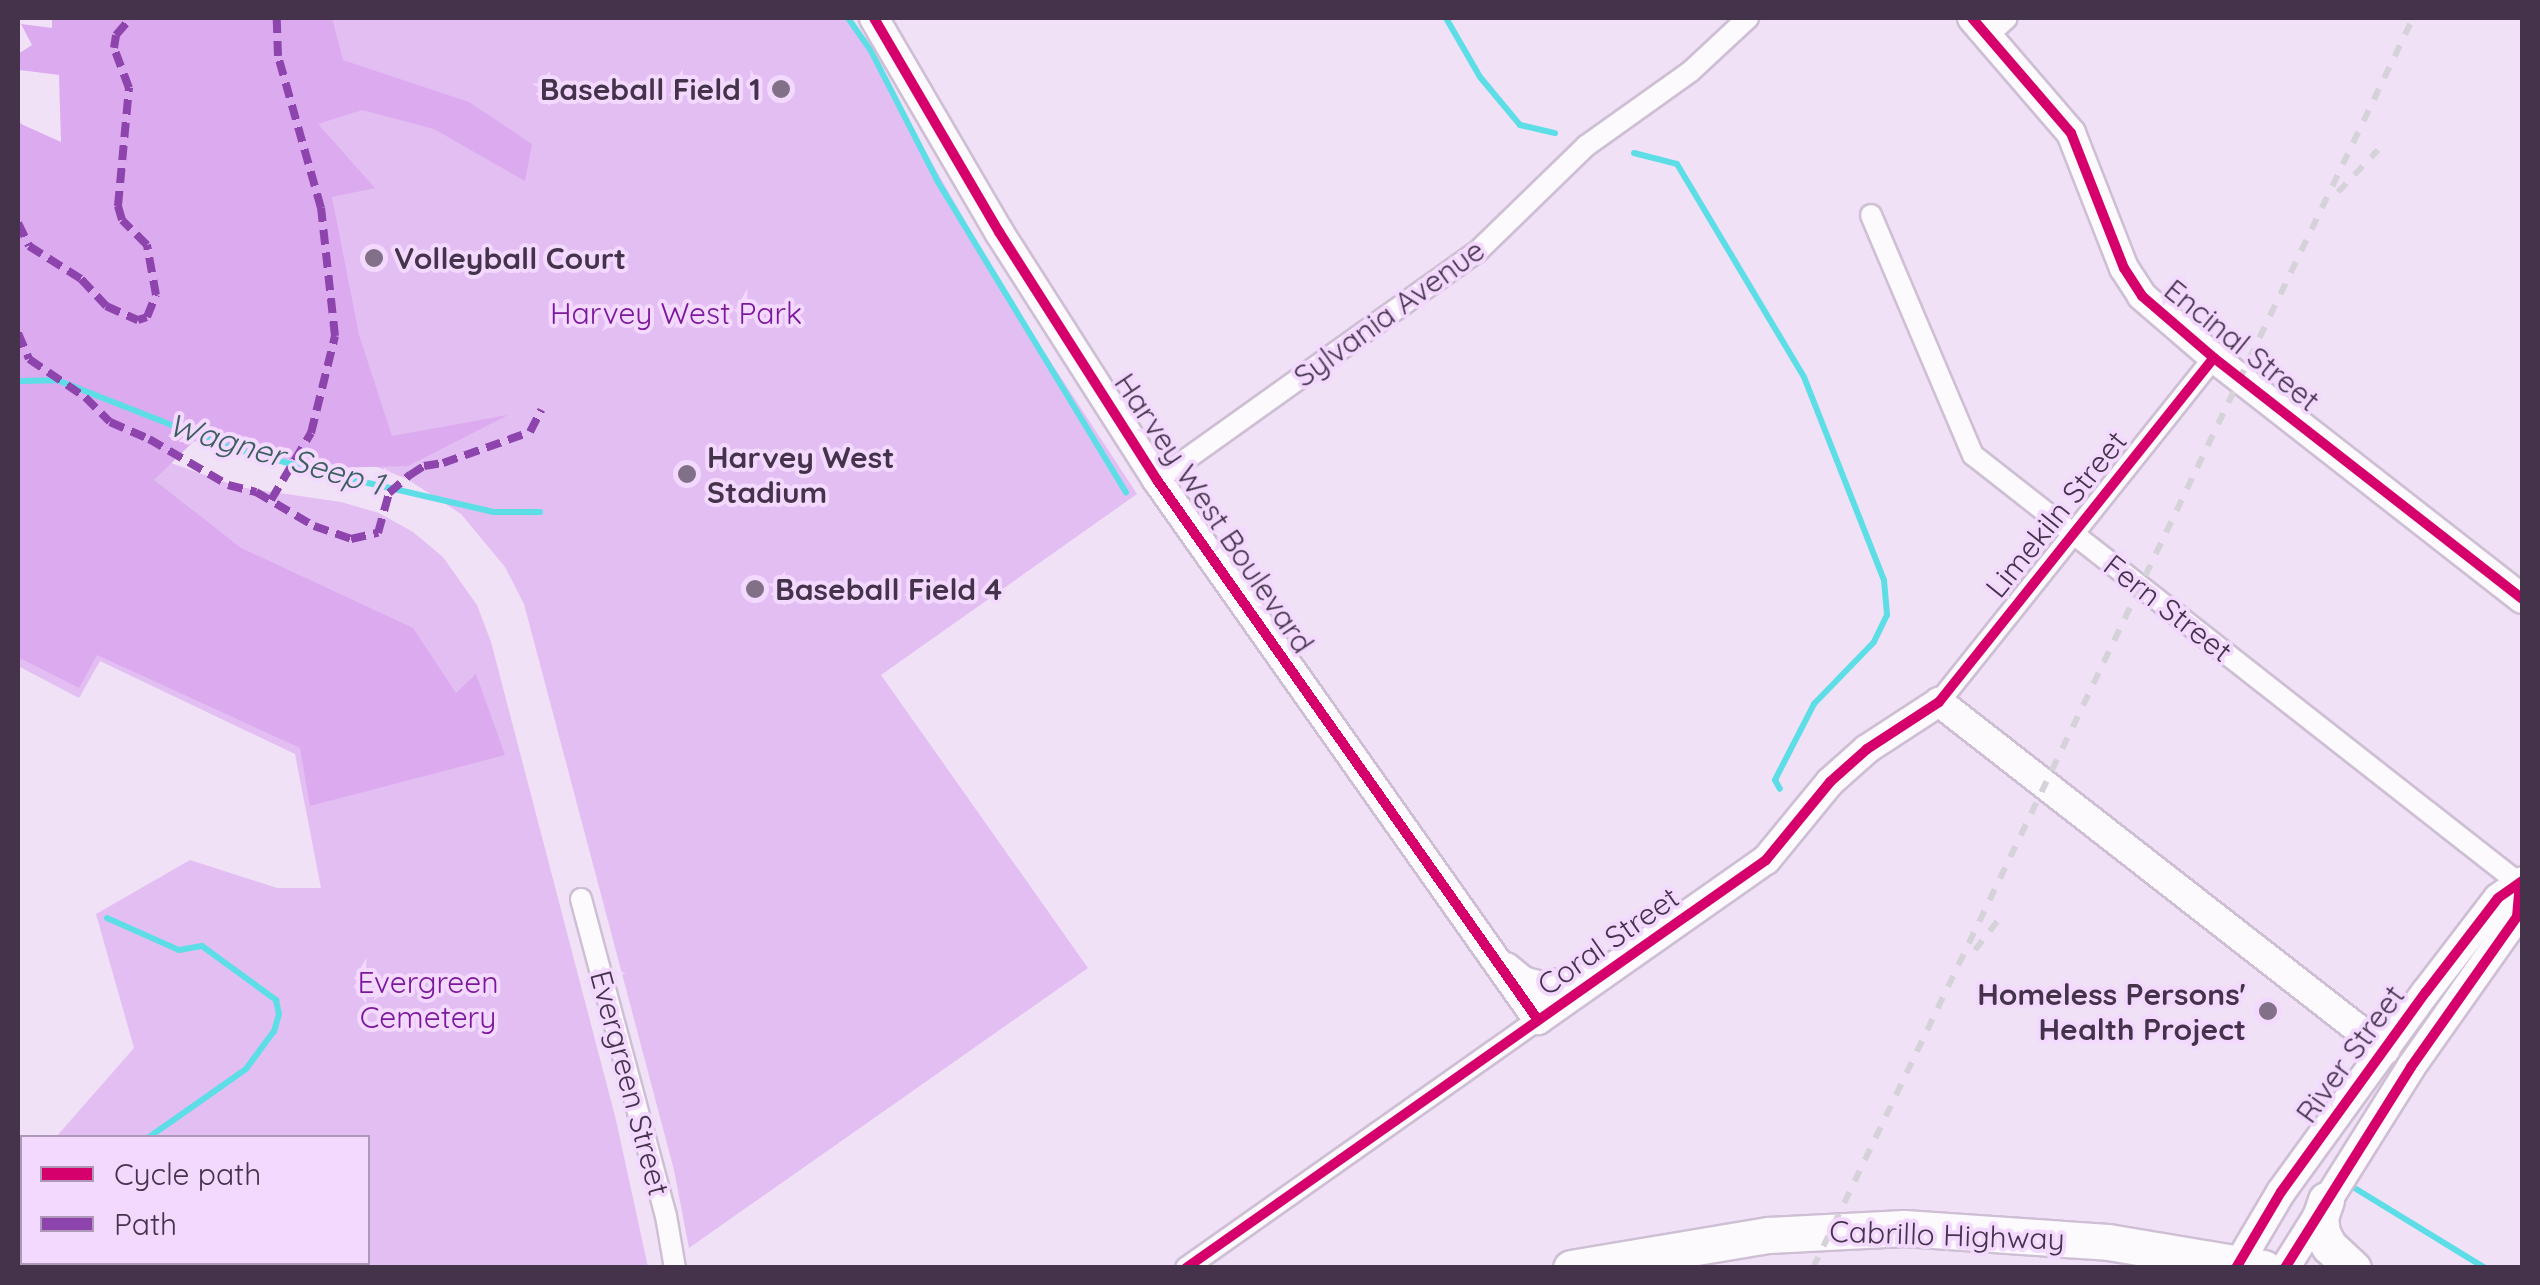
<!DOCTYPE html>
<style>
body{margin:0}
#map{position:relative;width:2540px;height:1285px;overflow:hidden;background:#f0e1f7;font-family:Quicksand,sans-serif}
div>[style]{position:absolute}
.green>*{inset:0;background:#e3bef3}
.forest>*{inset:0;background:#dbaaef}
.stream>*{height:6px;margin:-3px;padding:0 3px;transform-origin:3px;border-radius:3px;background:#5ddee6}
.roads{filter:drop-shadow(2px 0 #cebfd4) drop-shadow(-2px 0 #cebfd4) drop-shadow(0 2px #cebfd4) drop-shadow(0 -2px #cebfd4)}
.street>*{height:20px;margin:-10px;padding:0 10px;transform-origin:10px;border-radius:10px;background:#fdfafe}
.secondary>*{height:28px;margin:-14px;padding:0 14px;transform-origin:14px;border-radius:14px;background:#fdfafe}
.highway>*{height:35px;margin:-17.5px;padding:0 17.5px;transform-origin:17.5px;border-radius:17.5px;background:#fdfafe}
.rail>*{height:6px;margin-top:-3px;transform-origin:0;background:repeating-linear-gradient(90deg,#d6d2d9 0 12px,transparent 0 24px)}
.quiet>*{height:8px;margin-top:-4px;transform-origin:0;background:repeating-linear-gradient(90deg,#8e44ad 0 15px,transparent 0 23px)}
.cycleway>*{height:10px;margin:-5px;padding:0 5px;transform-origin:5px;border-radius:5px;background:#d6006c}
.dots>*{width:28px;height:28px;translate:-50% -50%;box-sizing:border-box;border:5px solid #f4d9ff;border-radius:50%}
span{translate:-50% -50%;white-space:nowrap;text-align:center;line-height:1.15;-webkit-text-stroke:8px #f4d9ff;paint-order:stroke}
.poi-label{font-size:30px;color:#45334c;font-weight:700}
.right{translate:-100% -50%;text-align:right}
.left{translate:0 -50%;text-align:left}
.park-label{font-size:30px;color:#7c189b}
.street-label{font-size:30px;color:#45334c}
.water-label{font-size:32px;color:#3c5f5f;font-style:italic}
.frame{position:absolute;inset:0;border:20px solid #45334c;pointer-events:none}
.legend{position:absolute;left:20px;top:1135px;width:350px;height:130px;box-sizing:border-box;background:#f4d9ff;border:2px solid #ae97b7;margin:0;padding:12px 18px;list-style:none;font-size:30px;color:#45334c}
.legend li{display:flex;align-items:center;gap:20px;height:50px}
.legend b{width:50px;border:2px solid #ae97b7}
</style>
<div id="map">
<div class="green">
<i style="clip-path:polygon(62px 18px,849px 18px,1012px 303px,1137px 494px,881px 675px,1088px 968px,689px 1248px,674px 1170px,524px 604px,505px 567px,461px 514px,407px 479px,367px 463px,190px 424px,171px 463px,239px 487px,341px 502px,379px 513px,413px 532px,443px 557px,477px 605px,491px 642px,616px 1120px,648px 1267px,265px 1267px,253px 1263px,368px 1262px,368px 1138px,56px 1137px,134px 1048px,96px 914px,190px 860px,277px 888px,321px 888px,295px 754px,100px 661px,79px 698px,18px 666px,18px 164px,99px 196px)"></i>
</div>
<div class="forest">
<i style="clip-path:polygon(52px 18px,332px 18px,343px 60px,469px 102px,532px 144px,525px 181px,434px 129px,362px 110px,318px 124px,375px 188px,332px 197px,359px 335px,392px 436px,508px 415px,408px 466px,331px 468px,194px 441px,154px 480px,241px 548px,413px 628px,456px 693px,476px 674px,505px 755px,310px 806px,300px 748px,97px 655px,79px 688px,18px 657px,18px 117px,21px 124px,61px 142px,59px 75px,20px 70px,18px 54px,32px 45px,21px 24px,52px 28px)"></i>
</div>
<div class="stream">
<i style="left:848px;top:18px;width:38px;rotate:55deg"></i>
<i style="left:870px;top:49px;width:149px;rotate:62.9deg"></i>
<i style="left:938px;top:182px;width:363px;rotate:58.8deg"></i>
<i style="left:1446px;top:18px;width:68px;rotate:60deg"></i>
<i style="left:1480px;top:77px;width:62px;rotate:50.2deg"></i>
<i style="left:1520px;top:125px;width:36px;rotate:13deg"></i>
<i style="left:1634px;top:153px;width:44px;rotate:14.3deg"></i>
<i style="left:1677px;top:164px;width:248px;rotate:59.2deg"></i>
<i style="left:1804px;top:377px;width:218px;rotate:68.5deg"></i>
<i style="left:1884px;top:580px;width:35px;rotate:85deg"></i>
<i style="left:1887px;top:615px;width:30px;rotate:116deg"></i>
<i style="left:1874px;top:642px;width:86px;rotate:134.1deg"></i>
<i style="left:1814px;top:704px;width:85px;rotate:117.2deg"></i>
<i style="left:1775px;top:780px;width:10px;rotate:61deg"></i>
<i style="left:18px;top:381px;width:39px;rotate:-1deg"></i>
<i style="left:57px;top:380px;width:180px;rotate:21.4deg"></i>
<i style="left:225px;top:446px;width:108px;rotate:15.1deg"></i>
<i style="left:329px;top:474px;width:168px;rotate:13deg"></i>
<i style="left:493px;top:512px;width:47px"></i>
<i style="left:107px;top:918px;width:79px;rotate:24deg"></i>
<i style="left:179px;top:950px;width:23px;rotate:-10deg"></i>
<i style="left:202px;top:946px;width:92px;rotate:36.1deg"></i>
<i style="left:276px;top:1000px;width:14px;rotate:78deg"></i>
<i style="left:279px;top:1014px;width:18px;rotate:106deg"></i>
<i style="left:274px;top:1031px;width:47px;rotate:126.4deg"></i>
<i style="left:246px;top:1069px;width:120px;rotate:144.9deg"></i>
<i style="left:2348px;top:1184px;width:161px;rotate:31.5deg"></i>
</div>
<div class="roads">
<div class="street">
<i style="left:1988px;top:35px;width:25px;rotate:-42deg"></i>
<i style="left:1871px;top:215px;width:261px;rotate:67deg"></i>
<i style="left:1973px;top:455px;width:695px;rotate:38.11deg"></i>
<i style="left:1157px;top:480px;width:393px;rotate:-35.5deg"></i>
<i style="left:1477px;top:252px;width:152px;rotate:-44.2deg"></i>
<i style="left:1586px;top:146px;width:129px;rotate:-35.5deg"></i>
<i style="left:1691px;top:71px;width:78px;rotate:-42.9deg"></i>
<i style="left:1939px;top:702px;width:440px;rotate:-51.4deg"></i>
<i style="left:581px;top:899px;width:328px;rotate:75deg"></i>
<i style="left:666px;top:1216px;width:53px;rotate:80.2deg"></i>
<i style="left:1186px;top:1268px;width:431px;rotate:-35.2deg"></i>
</div>
<div class="secondary">
<i style="left:874px;top:18px;width:248px;rotate:59.7deg"></i>
<i style="left:999px;top:232px;width:294px;rotate:57.5deg"></i>
<i style="left:1157px;top:480px;width:661px;rotate:54.79deg"></i>
<i style="left:1538px;top:1020px;width:279px;rotate:-35.1deg"></i>
<i style="left:1766px;top:860px;width:101px;rotate:-50.6deg"></i>
<i style="left:1830px;top:782px;width:50px;rotate:-41.7deg"></i>
<i style="left:1867px;top:749px;width:86px;rotate:-33.1deg"></i>
<i style="left:1939px;top:702px;width:566px;rotate:37.96deg"></i>
<i style="left:1972px;top:18px;width:152px;rotate:49.3deg"></i>
<i style="left:2071px;top:133px;width:145px;rotate:68.6deg"></i>
<i style="left:2124px;top:268px;width:33px;rotate:57deg"></i>
<i style="left:2142px;top:296px;width:95px;rotate:40.7deg"></i>
<i style="left:2214px;top:358px;width:391px;rotate:38deg"></i>
<i style="left:1506px;top:967px;width:22px;rotate:39deg"></i>
<i style="left:1523px;top:981px;width:20px;rotate:15deg"></i>
<i style="left:1542px;top:986px;width:51px;rotate:-10.2deg"></i>
<i style="left:18px;top:1244px;width:6px;rotate:45deg"></i>
<i style="left:38px;top:1262px;width:8px;rotate:45deg"></i>
<i style="left:2236px;top:1268px;width:88px;rotate:-59.4deg"></i>
<i style="left:2281px;top:1192px;width:247px;rotate:-54.1deg"></i>
<i style="left:2426px;top:992px;width:118px;rotate:-52.5deg"></i>
<i style="left:2498px;top:898px;width:29px;rotate:-35deg"></i>
<i style="left:2285px;top:1268px;width:237px;rotate:-57.9deg"></i>
<i style="left:2411px;top:1067px;width:184px;rotate:-54.8deg"></i>
<i style="left:2517px;top:917px;width:33px;rotate:-85deg"></i>
</div>
<div class="highway">
<i style="left:2326px;top:1200px;width:18px;rotate:109deg"></i>
<i style="left:2320px;top:1217px;width:16px;rotate:83deg"></i>
<i style="left:2322px;top:1233px;width:15px;rotate:62deg"></i>
<i style="left:2329px;top:1246px;width:33px;rotate:43deg"></i>
<i style="left:1571px;top:1268px;width:201px;rotate:-9.5deg"></i>
<i style="left:1769px;top:1235px;width:135px;rotate:-3deg"></i>
<i style="left:1904px;top:1228px;width:204px;rotate:3.9deg"></i>
<i style="left:2108px;top:1242px;width:158px;rotate:9.5deg"></i>
</div>
</div>
<div class="rail">
<i style="left:2338px;top:192px;width:58px;rotate:-46.4deg"></i>
<i style="left:1975px;top:950px;width:46px;rotate:-52.1deg"></i>
<i style="left:1813px;top:1268px;width:1387px;rotate:-64.36deg"></i>
</div>
<div class="quiet">
<i style="left:18px;top:223px;width:25px;rotate:64deg"></i>
<i style="left:29px;top:246px;width:62px;rotate:32.4deg"></i>
<i style="left:81px;top:279px;width:37px;rotate:47deg"></i>
<i style="left:106px;top:306px;width:35px;rotate:24deg"></i>
<i style="left:138px;top:320px;width:9px;rotate:-18deg"></i>
<i style="left:147px;top:317px;width:24px;rotate:-68deg"></i>
<i style="left:156px;top:295px;width:51px;rotate:-100.2deg"></i>
<i style="left:147px;top:245px;width:35px;rotate:-135deg"></i>
<i style="left:122px;top:220px;width:15px;rotate:-106deg"></i>
<i style="left:118px;top:206px;width:119px;rotate:-84.7deg"></i>
<i style="left:129px;top:88px;width:43px;rotate:-110.6deg"></i>
<i style="left:114px;top:48px;width:13px;rotate:-81deg"></i>
<i style="left:116px;top:35px;width:23px;rotate:-49deg"></i>
<i style="left:18px;top:333px;width:28px;rotate:67deg"></i>
<i style="left:29px;top:359px;width:68px;rotate:34.2deg"></i>
<i style="left:85px;top:397px;width:35px;rotate:45deg"></i>
<i style="left:110px;top:422px;width:43px;rotate:23.6deg"></i>
<i style="left:149px;top:439px;width:91px;rotate:30.2deg"></i>
<i style="left:228px;top:485px;width:29px;rotate:14deg"></i>
<i style="left:256px;top:492px;width:67px;rotate:30.4deg"></i>
<i style="left:314px;top:526px;width:39px;rotate:19deg"></i>
<i style="left:351px;top:539px;width:28px;rotate:-13deg"></i>
<i style="left:378px;top:533px;width:41px;rotate:-74.6deg"></i>
<i style="left:389px;top:493px;width:28px;rotate:-41deg"></i>
<i style="left:410px;top:475px;width:17px;rotate:-33deg"></i>
<i style="left:424px;top:466px;width:19px;rotate:-9deg"></i>
<i style="left:443px;top:463px;width:92px;rotate:-19.6deg"></i>
<i style="left:530px;top:432px;width:25px;rotate:-63deg"></i>
<i style="left:271px;top:500px;width:78px;rotate:-59.2deg"></i>
<i style="left:311px;top:433px;width:100px;rotate:-76.1deg"></i>
<i style="left:335px;top:336px;width:129px;rotate:-96.2deg"></i>
<i style="left:321px;top:208px;width:158px;rotate:-105.8deg"></i>
<i style="left:278px;top:56px;width:38px;rotate:-92deg"></i>
</div>
<div class="cycleway">
<i style="left:874px;top:18px;width:248px;rotate:59.7deg"></i>
<i style="left:999px;top:232px;width:294px;rotate:57.5deg"></i>
<i style="left:1157px;top:480px;width:661px;rotate:54.79deg"></i>
<i style="left:1972px;top:18px;width:152px;rotate:49.3deg"></i>
<i style="left:2071px;top:133px;width:145px;rotate:68.6deg"></i>
<i style="left:2124px;top:268px;width:33px;rotate:57deg"></i>
<i style="left:2142px;top:296px;width:95px;rotate:40.7deg"></i>
<i style="left:2214px;top:358px;width:391px;rotate:38deg"></i>
<i style="left:1186px;top:1268px;width:709px;rotate:-35.12deg"></i>
<i style="left:1766px;top:860px;width:101px;rotate:-50.6deg"></i>
<i style="left:1830px;top:782px;width:50px;rotate:-41.7deg"></i>
<i style="left:1867px;top:749px;width:86px;rotate:-33.1deg"></i>
<i style="left:1939px;top:702px;width:440px;rotate:-51.4deg"></i>
<i style="left:2236px;top:1268px;width:88px;rotate:-59.4deg"></i>
<i style="left:2281px;top:1192px;width:247px;rotate:-54.1deg"></i>
<i style="left:2426px;top:992px;width:118px;rotate:-52.5deg"></i>
<i style="left:2498px;top:898px;width:29px;rotate:-35deg"></i>
<i style="left:2285px;top:1268px;width:237px;rotate:-57.9deg"></i>
<i style="left:2411px;top:1067px;width:184px;rotate:-54.8deg"></i>
<i style="left:2517px;top:917px;width:33px;rotate:-85deg"></i>
</div>
<div class="dots">
<i style="left:781px;top:89px;background:#817088"></i>
<i style="left:374px;top:258px;background:#817088"></i>
<i style="left:687px;top:474px;background:#817088"></i>
<i style="left:755px;top:589px;background:#817088"></i>
<i style="left:2268px;top:1011px;background:#817088"></i>
</div>
<div class="poi-label">
<span class="right" style="left:761px;top:89px">Baseball Field 1</span>
<span class="left" style="left:394px;top:258px">Volleyball Court</span>
<span class="left" style="left:707px;top:474px">Harvey West<br>Stadium</span>
<span class="left" style="left:775px;top:589px">Baseball Field 4</span>
<span class="right" style="left:2246px;top:1011px">Homeless Persons'<br>Health Project</span>
</div>
<div class="park-label">
<span style="left:676px;top:313px">Harvey West Park</span>
<span style="left:428px;top:999px">Evergreen<br>Cemetery</span>
</div>
<div class="street-label">
<span style="left:1389px;top:313px;rotate:-36deg">Sylvania Avenue</span>
<span style="left:2242px;top:345px;rotate:39deg">Encinal Street</span>
<span style="left:1214px;top:513px;rotate:56deg">Harvey West Boulevard</span>
<span style="left:2056px;top:514px;rotate:-51deg">Limekiln Street</span>
<span style="left:2168px;top:608px;rotate:38deg">Fern Street</span>
<span style="left:1608px;top:941px;rotate:-35deg">Coral Street</span>
<span style="left:2350px;top:1054px;rotate:-54deg">River Street</span>
<span style="left:630px;top:1083px;rotate:75deg">Evergreen Street</span>
<span style="left:1947px;top:1235px;rotate:2deg">Cabrillo Highway</span>
</div>
<div class="water-label">
<span style="left:276px;top:454px;rotate:16deg">Wagner Seep 1</span>
</div>
<div class="frame"></div>
<ul class="legend">
<li><b style="height:12px;background:#d6006c"></b>Cycle path</li>
<li><b style="height:12px;background:#8e44ad"></b>Path</li>
</ul>
</div>
